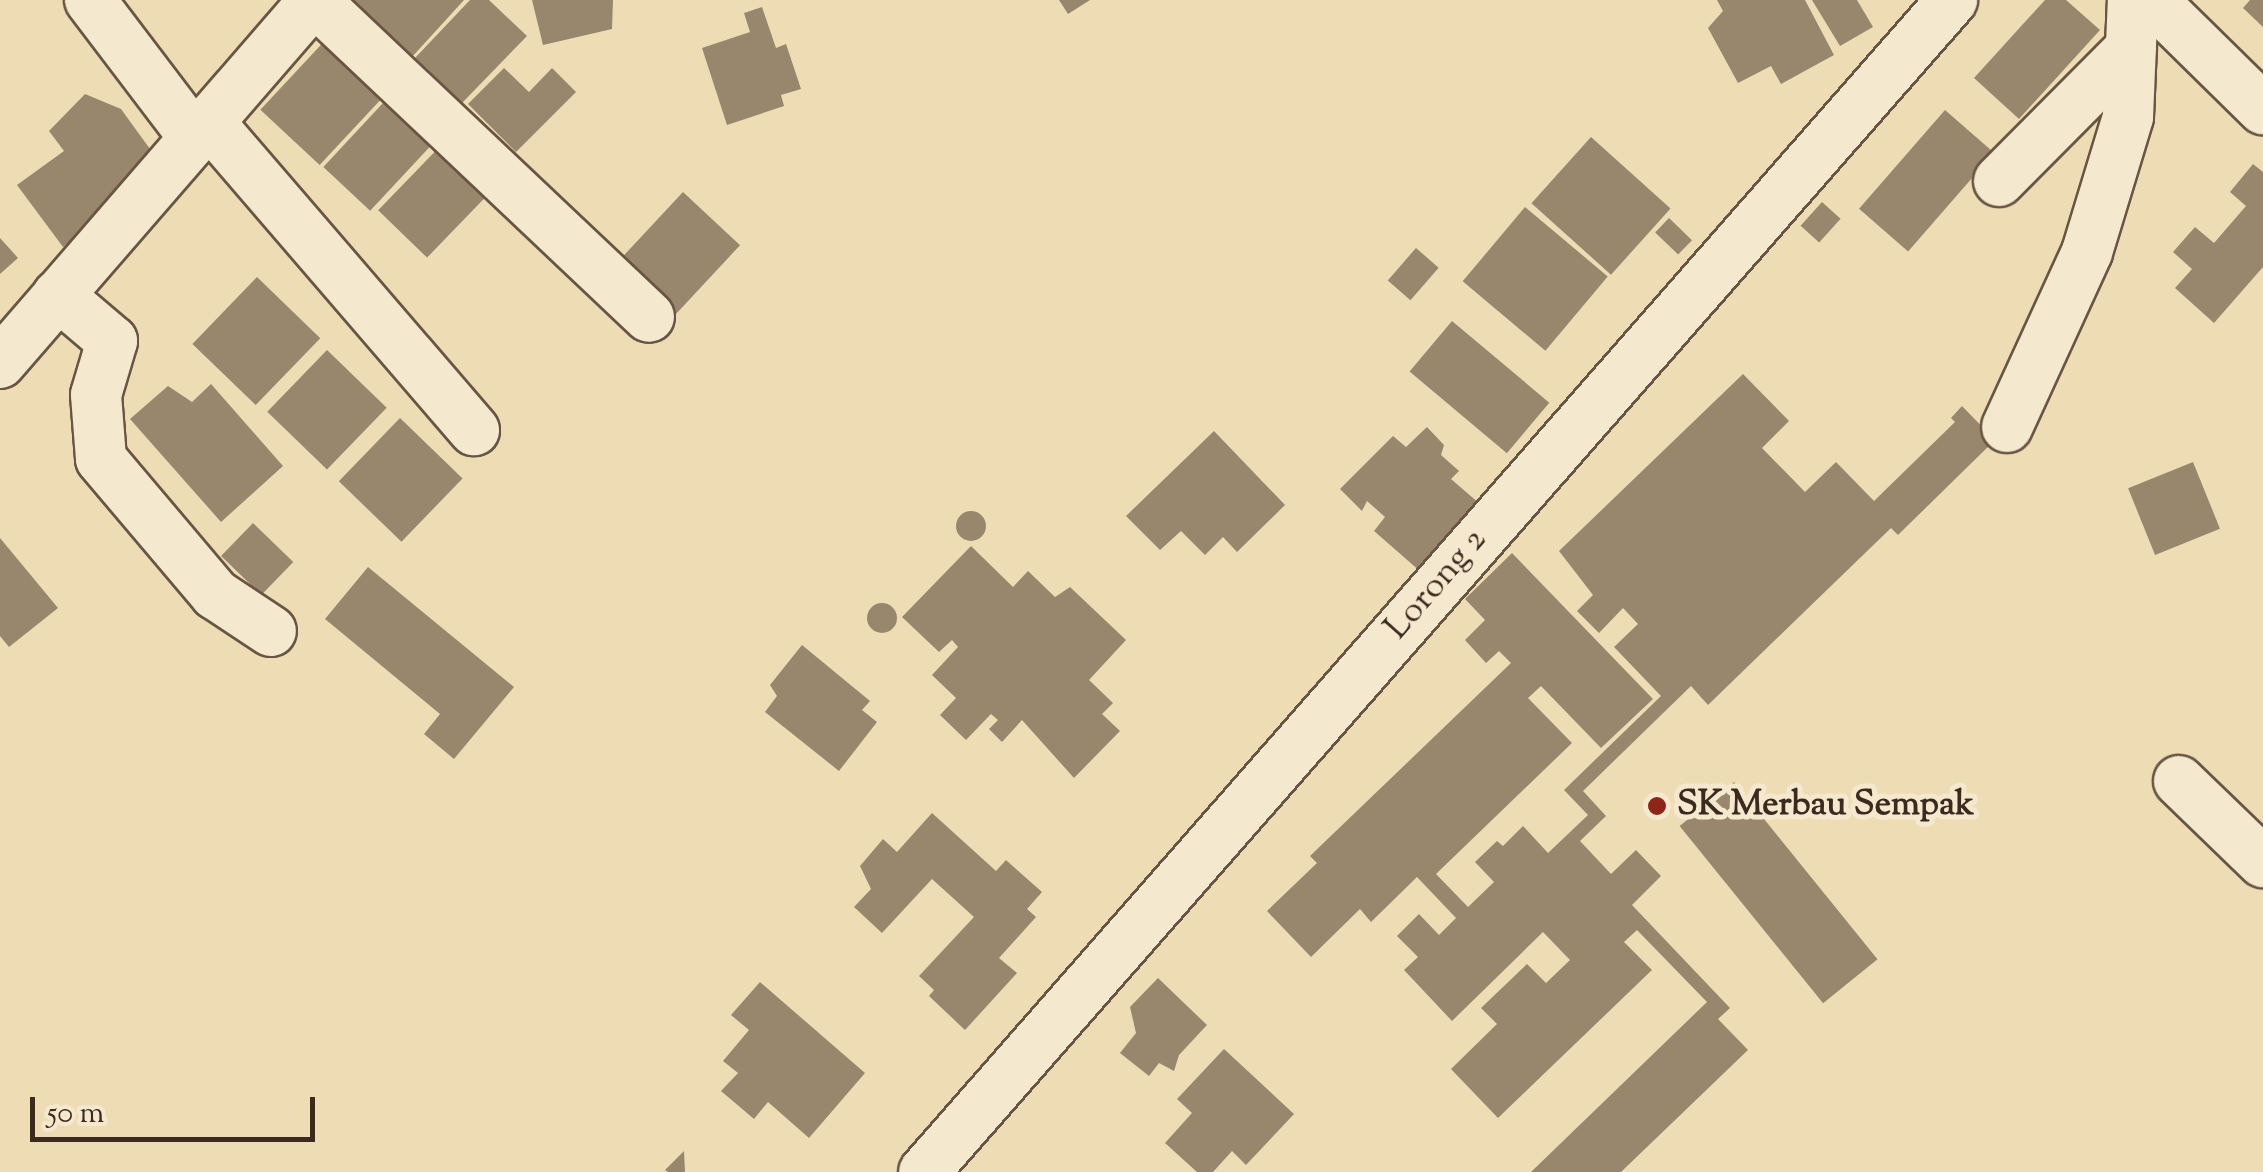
<!DOCTYPE html>
<html>
<head>
<meta charset="utf-8">
<style>
  body { margin:0 }
  #map { position:relative; width:2263px; height:1172px; overflow:hidden; background:#eedcb5; font-family:"Sorts Mill Goudy",serif }
  div>[style] { position:absolute }
  .building>* { inset:0; background:#99876d; transform-origin:0 0 }
  .round { border-radius:50% }
  .roads { filter:drop-shadow(2px 0 #685644) drop-shadow(-2px 0 #685644) drop-shadow(0 2px #685644) drop-shadow(0 -2px #685644) }
  .minor>* { height:50px; margin:-25px; padding:0 25px; transform-origin:25px; border-radius:25px; background:#f4e8cf }
  .dots>* { width:28px; height:28px; translate:-50% -50%; box-sizing:border-box; border:5px solid #f4e8cf; border-radius:50% }
  span { translate:-50% -50%; white-space:nowrap; text-align:center; line-height:1.15; -webkit-text-stroke:10px #f4e8cf; paint-order:stroke }
  .street-label { font-size:35px; color:#3c2a1e }
  .poi-label { font-size:35px; color:#3c2a1e; font-weight:700 }
  .left { translate:0 -50%; text-align:left }
  .scale { position:absolute; left:30px; top:1097px; width:285px; height:45px; box-sizing:border-box; border:5px solid #3c2a1e; border-top:0; padding-left:12px; font-size:30px; line-height:35px; white-space:nowrap; color:#3c2a1e; -webkit-text-stroke:8px #f4e8cf; paint-order:stroke }
</style>
</head>
<body>
<div id="map">
  <div class="building">
    <i style="clip-path:polygon(353px 0,464px 0,412px 57px)"></i>
    <i style="clip-path:polygon(470px 0,489px 0,527px 36px,462px 103px,415px 58px)"></i>
    <i style="clip-path:polygon(532px 0,613px 0,612px 29px,543px 45px)"></i>
    <i style="clip-path:polygon(1059px 0,1090px 0,1068px 14px)"></i>
    <i style="clip-path:polygon(1717px 0,1805px 0,1834px 55px,1781px 84px,1771px 66px,1738px 83px,1708px 28px,1723px 11px)"></i>
    <i style="clip-path:polygon(1812px 0,1857px 0,1873px 27px,1840px 46px)"></i>
    <i style="clip-path:polygon(2045px 0,2066px 0,2100px 30px,2019px 119px,1974px 78px)"></i>
    <i style="clip-path:polygon(2250px 0,2263px 0,2263px 27px,2243px 8px)"></i>
    <i style="clip-path:polygon(762px 7px,776px 48px,786px 44px,801px 89px,781px 95px,784px 106px,727px 125px,702px 48px,750px 32px,744px 13px)"></i>
    <i style="left:332px;top:33px;width:81px;height:105px;rotate:43deg"></i>
    <i style="clip-path:polygon(504px 68px,529px 92px,552px 68px,576px 92px,516px 152px,468px 104px)"></i>
    <i style="left:397px;top:88px;width:64px;height:108px;rotate:43deg"></i>
    <i style="clip-path:polygon(85px 94px,121px 109px,158px 160px,142px 188px,63px 247px,17px 185px,64px 151px,49px 131px)"></i>
    <i style="left:1945px;top:110px;width:65px;height:131px;rotate:41deg"></i>
    <i style="left:449px;top:137px;width:68px;height:102px;rotate:44deg"></i>
    <i style="left:1591px;top:137px;width:107px;height:89px;rotate:42deg"></i>
    <i style="clip-path:polygon(2253px 164px,2263px 172px,2263px 267px,2214px 323px,2175px 288px,2192px 269px,2173px 252px,2195px 227px,2214px 243px,2246px 206px,2230px 192px)"></i>
    <i style="left:683px;top:192px;width:78px;height:96px;rotate:43deg"></i>
    <i style="left:1822px;top:202px;width:25px;height:32px;rotate:42deg"></i>
    <i style="left:1525px;top:207px;width:108px;height:97px;rotate:40deg"></i>
    <i style="left:1669px;top:218px;width:32px;height:20px;rotate:44deg"></i>
    <i style="clip-path:polygon(0 238px,18px 258px,0 274px)"></i>
    <i style="left:1416px;top:248px;width:30px;height:43px;rotate:41deg"></i>
    <i style="left:257px;top:277px;width:88px;height:93px;rotate:44deg"></i>
    <i style="left:1452px;top:321px;width:127px;height:66px;rotate:40deg"></i>
    <i style="left:327px;top:350px;width:83px;height:86px;rotate:44deg"></i>
    <i style="clip-path:polygon(1743px 374px,1789px 421px,1762px 448px,1805px 492px,1836px 462px,1874px 501px,1955px 422px,1951px 418px,1962px 406px,1995px 440px,1898px 535px,1891px 528px,1708px 705px,1691px 686px,1583px 791px,1606px 816px,1580px 841px,1611px 874px,1636px 850px,1661px 876px,1632px 905px,1730px 1008px,1718px 1019px,1748px 1050px,1621px 1172px,1531px 1172px,1707px 1002px,1637px 930px,1624px 942px,1652px 970px,1498px 1118px,1451px 1069px,1497px 1024px,1481px 1008px,1527px 964px,1546px 983px,1570px 960px,1543px 932px,1452px 1021px,1404px 970px,1418px 957px,1397px 936px,1419px 914px,1439px 935px,1456px 918px,1417px 877px,1371px 922px,1360px 909px,1311px 957px,1267px 911px,1317px 863px,1310px 856px,1511px 663px,1499px 651px,1486px 663px,1465px 640px,1485px 620px,1465px 599px,1512px 553px,1653px 699px,1601px 748px,1541px 686px,1528px 698px,1572px 743px,1436px 874px,1468px 907px,1494px 882px,1475px 862px,1497px 841px,1503px 846px,1523px 826px,1548px 853px,1588px 815px,1564px 790px,1661px 696px,1614px 647px,1638px 624px,1623px 608px,1599px 633px,1577px 611px,1593px 595px,1559px 551px)"></i>
    <i style="clip-path:polygon(211px 384px,283px 466px,221px 522px,130px 419px,168px 386px,192px 402px)"></i>
    <i style="left:400px;top:418px;width:87px;height:88px;rotate:44deg"></i>
    <i style="clip-path:polygon(1427px 427px,1444px 445px,1441px 455px,1459px 471px,1451px 479px,1480px 504px,1421px 572px,1374px 531px,1385px 517px,1367px 501px,1362px 511px,1340px 489px,1393px 436px,1406px 447px)"></i>
    <i style="clip-path:polygon(1214px 431px,1285px 505px,1237px 552px,1223px 537px,1205px 555px,1181px 531px,1160px 550px,1126px 516px)"></i>
    <i style="left:2193px;top:462px;width:72px;height:70px;rotate:68deg"></i>
    <i class="round" style="left:956px;top:511px;width:30px;height:30px"></i>
    <i style="left:253px;top:523px;width:56px;height:46px;rotate:44deg"></i>
    <i style="clip-path:polygon(0 538px,58px 608px,9px 647px,0 636px)"></i>
    <i style="clip-path:polygon(971px 546px,1013px 587px,1028px 571px,1055px 597px,1070px 587px,1126px 640px,1089px 680px,1113px 703px,1102px 714px,1120px 731px,1074px 778px,1022px 720px,1002px 742px,989px 729px,998px 720px,991px 714px,966px 740px,940px 715px,956px 698px,932px 675px,958px 647px,952px 640px,939px 652px,902px 617px)"></i>
    <i style="clip-path:polygon(368px 567px,514px 687px,454px 759px,424px 734px,440px 714px,325px 619px)"></i>
    <i class="round" style="left:867px;top:603px;width:30px;height:30px"></i>
    <i style="clip-path:polygon(802px 645px,870px 701px,862px 710px,877px 722px,839px 771px,765px 712px,777px 696px,770px 685px)"></i>
    <i style="left:1734px;top:782px;width:228px;height:70px;rotate:51deg"></i>
    <i style="clip-path:polygon(932px 813px,996px 871px,1006px 860px,1042px 892px,1027px 909px,1036px 917px,999px 958px,1017px 973px,965px 1030px,929px 996px,934px 990px,919px 976px,974px 917px,932px 879px,882px 933px,854px 907px,871px 889px,860px 866px,883px 839px,897px 852px)"></i>
    <i style="clip-path:polygon(1158px 978px,1207px 1025px,1179px 1055px,1174px 1071px,1159px 1063px,1149px 1076px,1120px 1053px,1136px 1033px,1130px 1007px)"></i>
    <i style="clip-path:polygon(760px 982px,865px 1073px,809px 1138px,768px 1102px,754px 1119px,721px 1091px,738px 1073px,723px 1061px,749px 1030px,731px 1015px)"></i>
    <i style="clip-path:polygon(1224px 1049px,1294px 1114px,1246px 1165px,1232px 1151px,1213px 1172px,1197px 1172px,1165px 1143px,1192px 1113px,1177px 1099px)"></i>
    <i style="clip-path:polygon(684px 1151px,685px 1172px,668px 1172px,665px 1170px)"></i>
  </div>
  <div class="roads">
    <div class="minor">
      <i style="left:90px;top:0;width:172px;rotate:52.8deg"></i>
      <i style="left:314px;top:0;width:461px;rotate:43.4deg"></i>
      <i style="left:2152px;top:0;width:156px;rotate:44.5deg"></i>
      <i style="left:208px;top:121px;width:408px;rotate:49.3deg"></i>
      <i style="left:1999px;top:181px;width:187px;rotate:-45.2deg"></i>
      <i style="left:58px;top:295px;width:71px;rotate:40.4deg"></i>
      <i style="left:112px;top:341px;width:56px;rotate:106.5deg"></i>
      <i style="left:96px;top:395px;width:64px;rotate:85.5deg"></i>
      <i style="left:101px;top:459px;width:177px;rotate:49.8deg"></i>
      <i style="left:215px;top:594px;width:67px;rotate:33.5deg"></i>
      <i style="left:0;top:363px;width:480px;rotate:-49.1deg"></i>
      <i style="left:2007px;top:427px;width:192px;rotate:-65.4deg"></i>
      <i style="left:2087px;top:252px;width:141px;rotate:-73.1deg"></i>
      <i style="left:2128px;top:117px;width:117px;rotate:-87.6deg"></i>
      <i style="left:2179px;top:781px;width:117px;rotate:44deg"></i>
      <i style="left:924px;top:1172px;width:1559px;rotate:-48.74deg"></i>
    </div>
  </div>
  <div class="dots">
    <i style="left:1657px;top:806px;background:#8f2418"></i>
  </div>
  <div class="street-label">
    <span style="left:1437px;top:585px;rotate:-49deg">Lorong 2</span>
  </div>
  <div class="poi-label">
    <span class="left" style="left:1677px;top:806px">SK Merbau Sempak</span>
  </div>
  <div class="scale">50 m</div>
</div>
</body>
</html>
